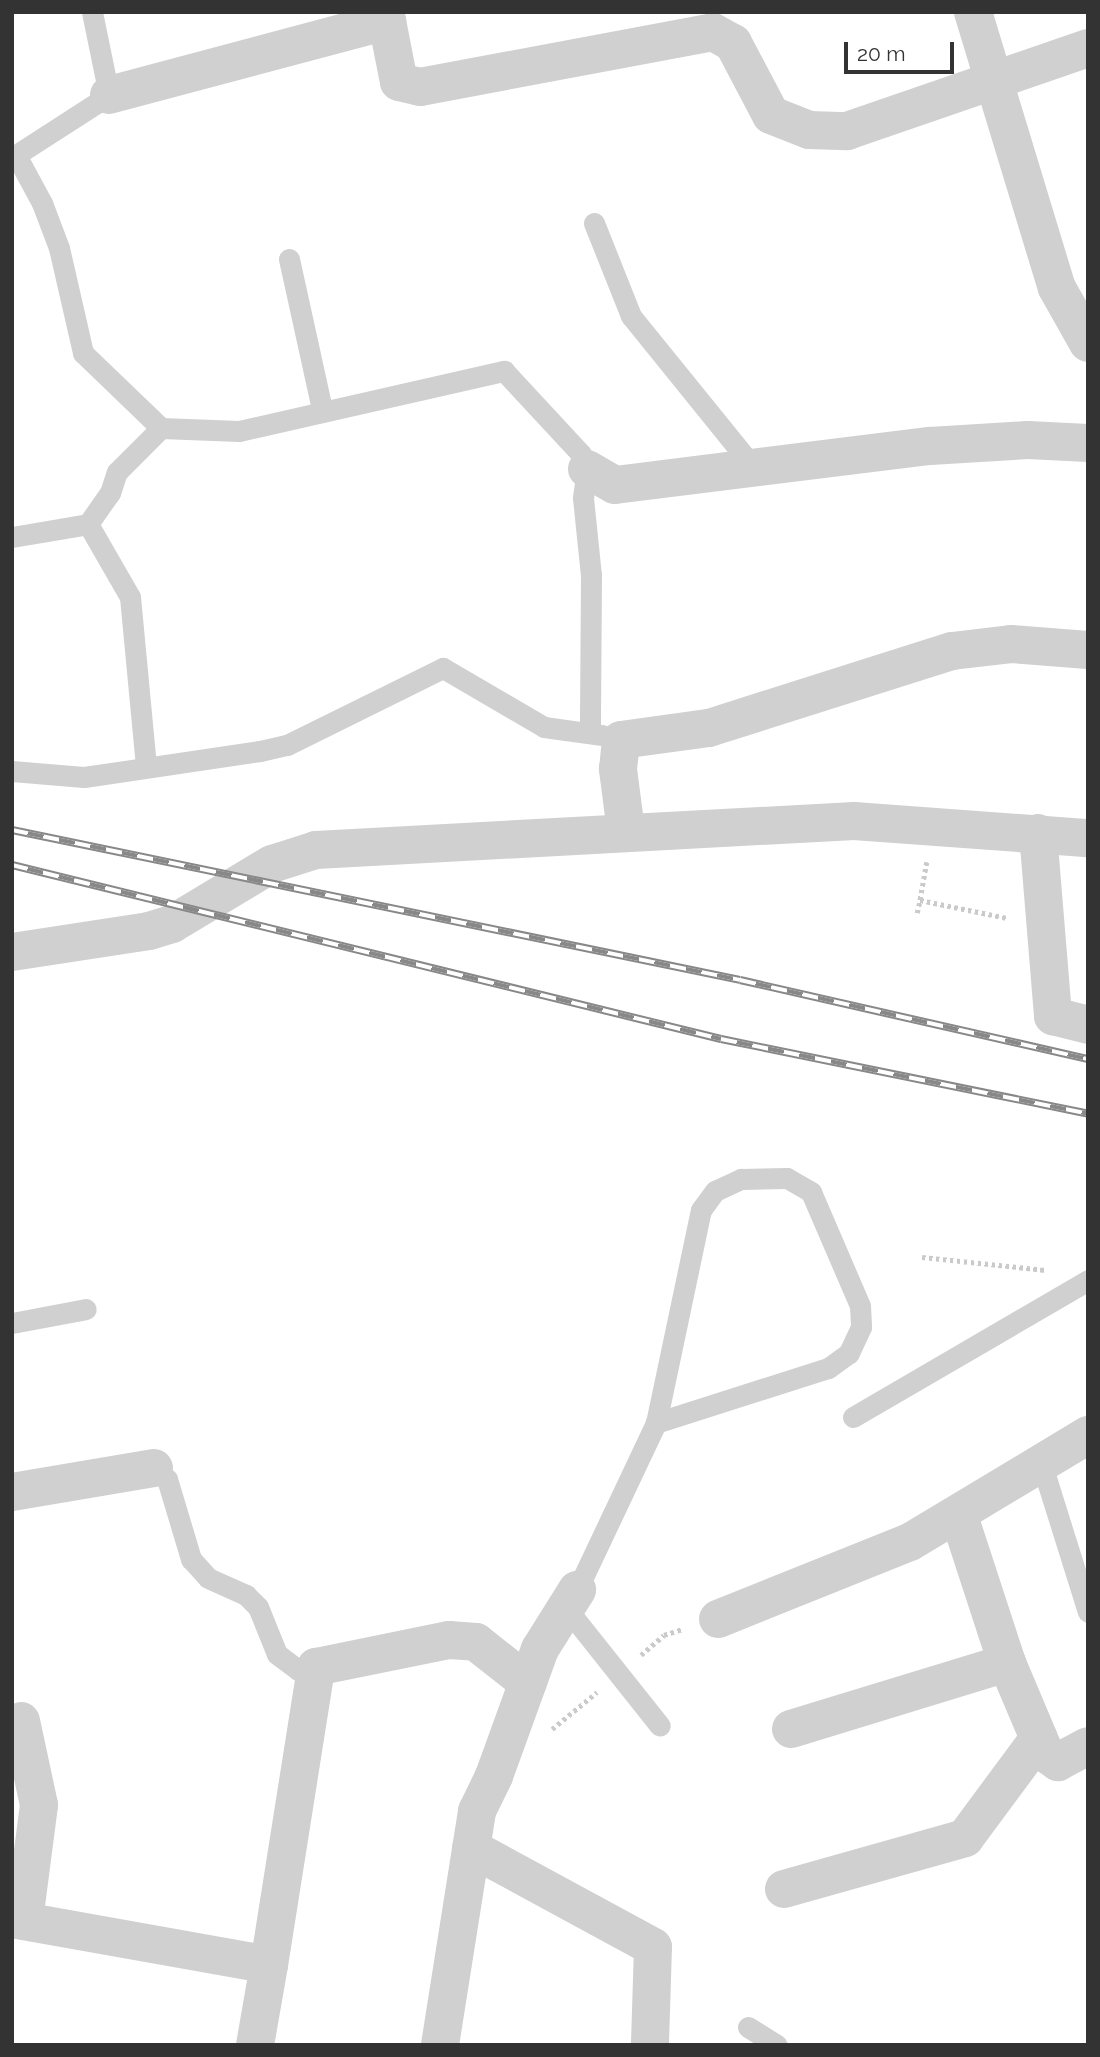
<!DOCTYPE html>
<html>
<head>
<meta charset="utf-8">
<style>
  body { margin:0 }
  #map { position:relative; width:1100px; height:2057px; overflow:hidden; background:#fff; font-family:Raleway,sans-serif }
  div>[style] { position:absolute }
  .path>* { height:4.5px; margin-top:-2.25px; transform-origin:0; background:repeating-linear-gradient(90deg,#cacaca 0 3.5px,transparent 0 7px) }
  .service>* { height:21px; margin:-10.5px; padding:0 10.5px; transform-origin:10.5px; border-radius:10.5px; background:#d0d0d0 }
  .minor>* { height:38px; margin:-19px; padding:0 19px; transform-origin:19px; border-radius:19px; background:#d0d0d0 }
  .tertiary>* { height:38px; margin:-19px; padding:0 19px; transform-origin:19px; border-radius:19px; background:#d0d0d0 }
  .rail>* { height:8px; margin-top:-4px; transform-origin:0; background:repeating-linear-gradient(90deg,#fff 0 16px,#888 0 32px); box-sizing:border-box; border-block:2px solid #888 }
  span { translate:-50% -50%; white-space:nowrap; text-align:center; line-height:1.15; -webkit-text-stroke:7px #fff; paint-order:stroke }
  .frame { position:absolute; inset:0; border:14px solid #333; pointer-events:none }
  .scale { position:absolute; left:844px; top:42px; width:110px; height:32px; box-sizing:border-box; border:4px solid #333; border-top:0; padding-left:9px; font-size:21px; line-height:24px; white-space:nowrap; color:#333; -webkit-text-stroke:5px #fff; paint-order:stroke }
</style>
</head>
<body>
<div id="map">
  <div class="path">
    <i style="left:927px;top:862px;width:39px;rotate:100deg"></i>
    <i style="left:920px;top:900px;width:89px;rotate:11.7deg"></i>
    <i style="left:917px;top:913px;width:13px;rotate:-77deg"></i>
    <i style="left:922px;top:1257px;width:124px;rotate:6deg"></i>
    <i style="left:641px;top:1655px;width:30px;rotate:-41deg"></i>
    <i style="left:664px;top:1635px;width:20px;rotate:-18deg"></i>
    <i style="left:552px;top:1729px;width:58px;rotate:-39.4deg"></i>
  </div>
  <div class="service">
    <i style="left:16px;top:155px;width:111px;rotate:-32.8deg"></i>
    <i style="left:109px;top:95px;width:85px;rotate:-101.6deg"></i>
    <i style="left:12px;top:157px;width:4px;rotate:-27deg"></i>
    <i style="left:16px;top:155px;width:55px;rotate:61.6deg"></i>
    <i style="left:42px;top:203px;width:48px;rotate:69.3deg"></i>
    <i style="left:59px;top:248px;width:108px;rotate:77.1deg"></i>
    <i style="left:83px;top:353px;width:108px;rotate:43.9deg"></i>
    <i style="left:161px;top:428px;width:78px;rotate:2.2deg"></i>
    <i style="left:239px;top:431px;width:272px;rotate:-12.8deg"></i>
    <i style="left:504px;top:371px;width:113px;rotate:47.1deg"></i>
    <i style="left:581px;top:454px;width:16px;rotate:68deg"></i>
    <i style="left:587px;top:469px;width:29px;rotate:98deg"></i>
    <i style="left:583px;top:498px;width:77px;rotate:84.1deg"></i>
    <i style="left:591px;top:575px;width:156px;rotate:90.4deg"></i>
    <i style="left:594px;top:223px;width:100px;rotate:68.3deg"></i>
    <i style="left:631px;top:316px;width:196px;rotate:51deg"></i>
    <i style="left:289px;top:259px;width:154px;rotate:77.6deg"></i>
    <i style="left:88px;top:524px;width:84px;rotate:60.1deg"></i>
    <i style="left:130px;top:597px;width:171px;rotate:84.6deg"></i>
    <i style="left:12px;top:537px;width:77px;rotate:-9.7deg"></i>
    <i style="left:88px;top:524px;width:38px;rotate:-55deg"></i>
    <i style="left:110px;top:493px;width:22px;rotate:-72deg"></i>
    <i style="left:117px;top:472px;width:62px;rotate:-45deg"></i>
    <i style="left:12px;top:771px;width:72px;rotate:4.8deg"></i>
    <i style="left:84px;top:777px;width:178px;rotate:-8.4deg"></i>
    <i style="left:260px;top:751px;width:28px;rotate:-13deg"></i>
    <i style="left:287px;top:745px;width:174px;rotate:-26.3deg"></i>
    <i style="left:443px;top:668px;width:117px;rotate:30.3deg"></i>
    <i style="left:544px;top:727px;width:59px;rotate:7.9deg"></i>
    <i style="left:12px;top:1323px;width:75px;rotate:-10.7deg"></i>
    <i style="left:853px;top:1417px;width:272px;rotate:-30.2deg"></i>
    <i style="left:1041px;top:1462px;width:157px;rotate:72.6deg"></i>
    <i style="left:154px;top:1468px;width:17px;rotate:40deg"></i>
    <i style="left:167px;top:1479px;width:84px;rotate:73.3deg"></i>
    <i style="left:191px;top:1559px;width:25px;rotate:48deg"></i>
    <i style="left:208px;top:1578px;width:42px;rotate:24.1deg"></i>
    <i style="left:246px;top:1595px;width:17px;rotate:45deg"></i>
    <i style="left:258px;top:1607px;width:51px;rotate:68deg"></i>
    <i style="left:277px;top:1654px;width:26px;rotate:37deg"></i>
    <i style="left:298px;top:1670px;width:18px;rotate:-9deg"></i>
    <i style="left:577px;top:1590px;width:185px;rotate:-64.7deg"></i>
    <i style="left:656px;top:1423px;width:218px;rotate:-78.1deg"></i>
    <i style="left:701px;top:1210px;width:24px;rotate:-54deg"></i>
    <i style="left:715px;top:1191px;width:29px;rotate:-25deg"></i>
    <i style="left:741px;top:1179px;width:46px;rotate:-1.2deg"></i>
    <i style="left:787px;top:1178px;width:28px;rotate:30deg"></i>
    <i style="left:811px;top:1192px;width:124px;rotate:66.7deg"></i>
    <i style="left:860px;top:1306px;width:21px;rotate:87deg"></i>
    <i style="left:861px;top:1327px;width:29px;rotate:115deg"></i>
    <i style="left:849px;top:1353px;width:26px;rotate:144deg"></i>
    <i style="left:828px;top:1368px;width:181px;rotate:162.3deg"></i>
    <i style="left:567px;top:1609px;width:149px;rotate:51.5deg"></i>
    <i style="left:748px;top:2027px;width:34px;rotate:32deg"></i>
  </div>
  <div class="minor">
    <i style="left:973px;top:12px;width:288px;rotate:73.1deg"></i>
    <i style="left:1057px;top:288px;width:63px;rotate:60.6deg"></i>
    <i style="left:109px;top:95px;width:288px;rotate:-14.9deg"></i>
    <i style="left:387px;top:21px;width:62px;rotate:78.9deg"></i>
    <i style="left:399px;top:82px;width:22px;rotate:13deg"></i>
    <i style="left:420px;top:87px;width:298px;rotate:-10.6deg"></i>
    <i style="left:713px;top:32px;width:23px;rotate:29deg"></i>
    <i style="left:733px;top:43px;width:81px;rotate:62.2deg"></i>
    <i style="left:771px;top:115px;width:41px;rotate:21.5deg"></i>
    <i style="left:809px;top:130px;width:38px;rotate:2deg"></i>
    <i style="left:847px;top:131px;width:255px;rotate:-19deg"></i>
    <i style="left:587px;top:469px;width:32px;rotate:30deg"></i>
    <i style="left:615px;top:485px;width:317px;rotate:-7.1deg"></i>
    <i style="left:930px;top:446px;width:98px;rotate:-3.5deg"></i>
    <i style="left:1028px;top:440px;width:60px;rotate:2.9deg"></i>
    <i style="left:1038px;top:833px;width:184px;rotate:85.3deg"></i>
    <i style="left:1053px;top:1016px;width:36px;rotate:14deg"></i>
    <i style="left:12px;top:952px;width:139px;rotate:-8.7deg"></i>
    <i style="left:149px;top:931px;width:24px;rotate:-17deg"></i>
    <i style="left:172px;top:924px;width:117px;rotate:-31deg"></i>
    <i style="left:272px;top:864px;width:46px;rotate:-17.7deg"></i>
    <i style="left:316px;top:850px;width:539px;rotate:-3.09deg"></i>
    <i style="left:854px;top:821px;width:235px;rotate:4.2deg"></i>
    <i style="left:12px;top:1492px;width:144px;rotate:-9.6deg"></i>
    <i style="left:718px;top:1619px;width:207px;rotate:-21.9deg"></i>
    <i style="left:910px;top:1542px;width:208px;rotate:-31deg"></i>
    <i style="left:1007px;top:1663px;width:98px;rotate:67.1deg"></i>
    <i style="left:1045px;top:1753px;width:16px;rotate:35deg"></i>
    <i style="left:1058px;top:1762px;width:34px;rotate:-28deg"></i>
    <i style="left:21px;top:1721px;width:86px;rotate:77.9deg"></i>
    <i style="left:39px;top:1805px;width:117px;rotate:97.4deg"></i>
    <i style="left:791px;top:1729px;width:226px;rotate:-17deg"></i>
    <i style="left:1007px;top:1663px;width:155px;rotate:-108.1deg"></i>
    <i style="left:471px;top:1848px;width:207px;rotate:28.5deg"></i>
    <i style="left:653px;top:1947px;width:98px;rotate:91.8deg"></i>
    <i style="left:784px;top:1889px;width:188px;rotate:-15.7deg"></i>
    <i style="left:965px;top:1838px;width:124px;rotate:-53.5deg"></i>
    <i style="left:12px;top:1919px;width:261px;rotate:10.1deg"></i>
    <i style="left:269px;top:1965px;width:81px;rotate:99.9deg"></i>
    <i style="left:269px;top:1965px;width:302px;rotate:-81deg"></i>
    <i style="left:316px;top:1667px;width:136px;rotate:-11.5deg"></i>
    <i style="left:449px;top:1640px;width:27px;rotate:4deg"></i>
    <i style="left:476px;top:1642px;width:66px;rotate:38.3deg"></i>
  </div>
  <div class="tertiary">
    <i style="left:626px;top:831px;width:63px;rotate:-97.4deg"></i>
    <i style="left:618px;top:769px;width:29px;rotate:-84deg"></i>
    <i style="left:621px;top:740px;width:89px;rotate:-7.8deg"></i>
    <i style="left:709px;top:728px;width:255px;rotate:-17.6deg"></i>
    <i style="left:952px;top:651px;width:59px;rotate:-6.8deg"></i>
    <i style="left:1011px;top:644px;width:77px;rotate:4.5deg"></i>
    <i style="left:440px;top:2045px;width:237px;rotate:-81deg"></i>
    <i style="left:477px;top:1811px;width:39px;rotate:-64deg"></i>
    <i style="left:494px;top:1776px;width:135px;rotate:-70.1deg"></i>
    <i style="left:540px;top:1649px;width:70px;rotate:-57.9deg"></i>
  </div>
  <div class="rail">
    <i style="left:12px;top:830px;width:743px;rotate:11.64deg"></i>
    <i style="left:740px;top:980px;width:357px;rotate:12.8deg"></i>
    <i style="left:12px;top:865px;width:730px;rotate:13.79deg"></i>
    <i style="left:721px;top:1039px;width:375px;rotate:11.5deg"></i>
  </div>
  <div class="frame"></div>
  <div class="scale">20 m</div>
</div>
</body>
</html>
